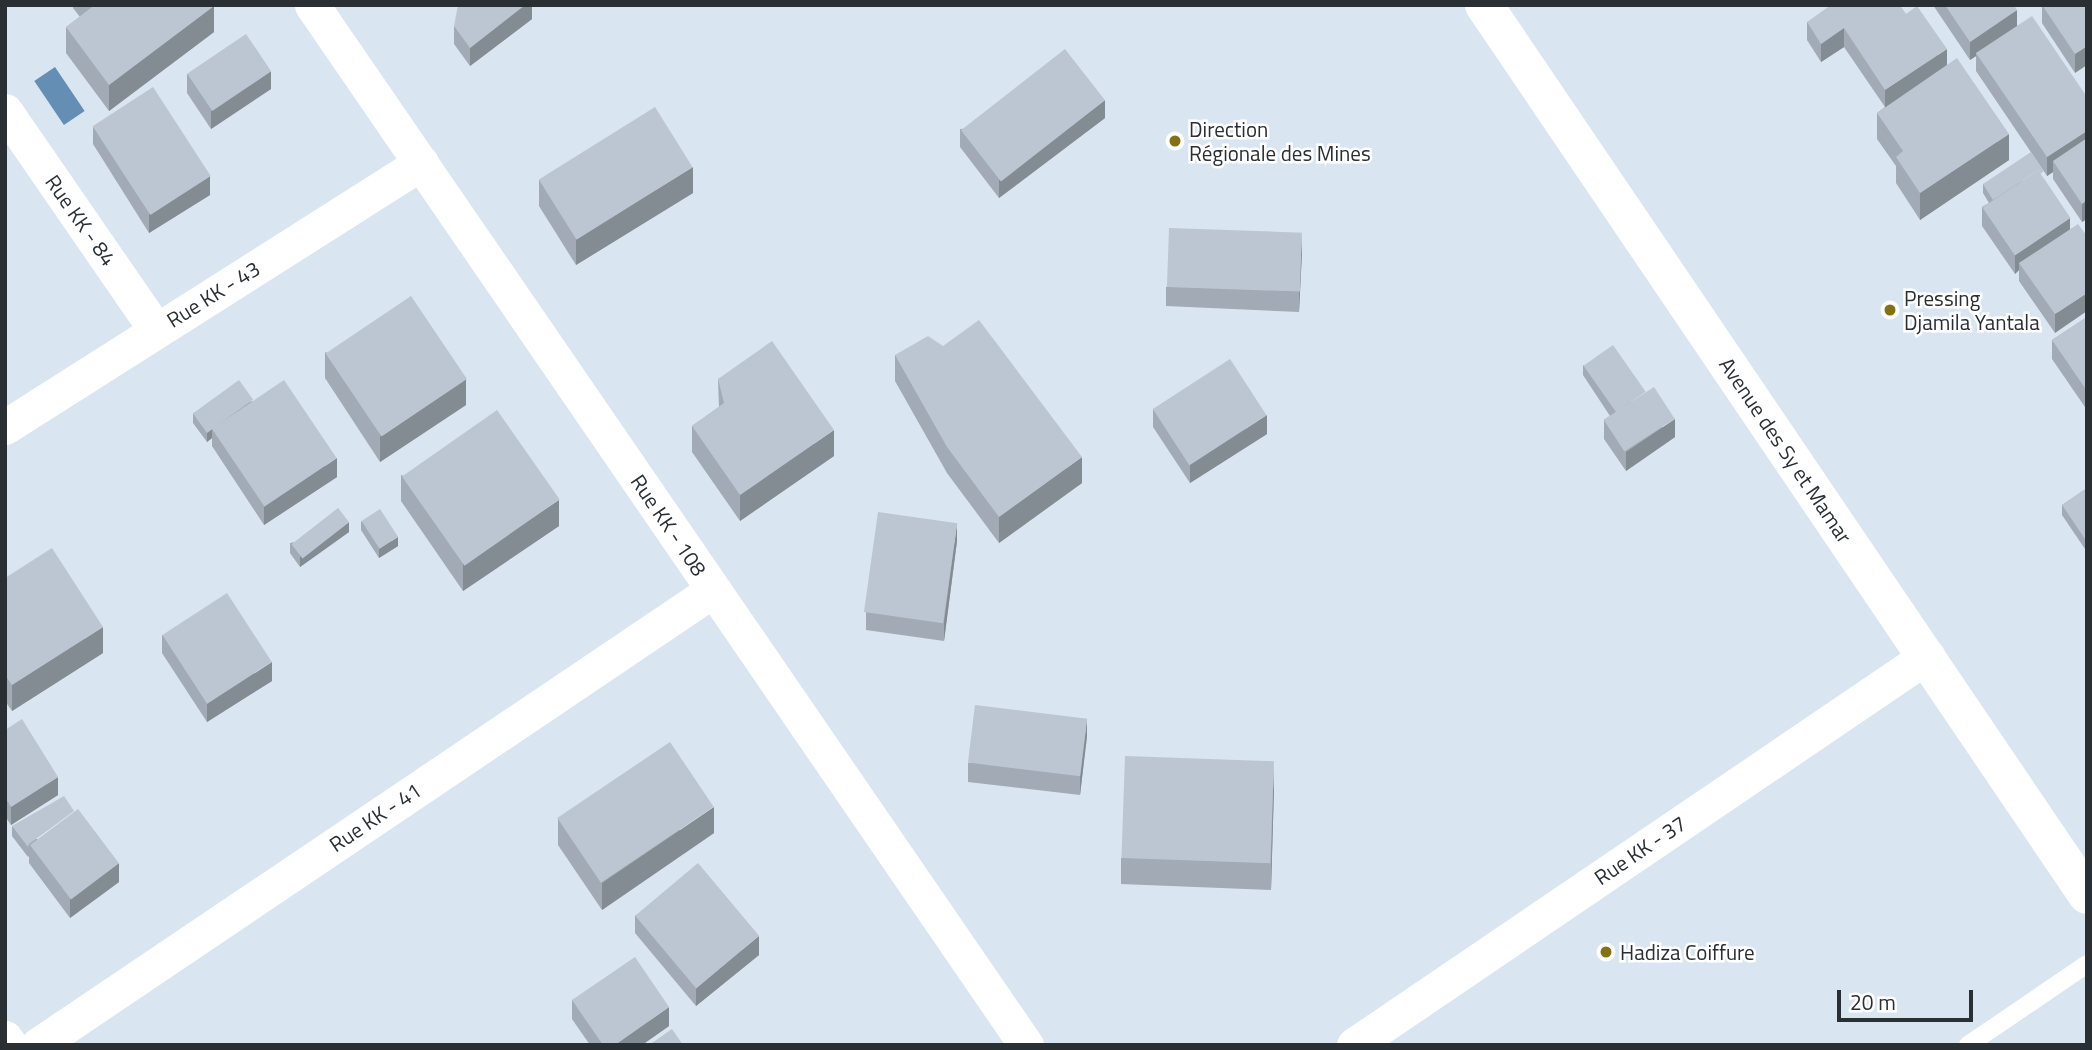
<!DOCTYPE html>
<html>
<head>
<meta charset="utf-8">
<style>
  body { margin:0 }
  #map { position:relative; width:2092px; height:1050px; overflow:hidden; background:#d9e5f1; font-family:"Titillium Web",sans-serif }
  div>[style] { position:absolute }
  .water>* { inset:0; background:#658eb4; transform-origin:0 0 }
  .service>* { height:18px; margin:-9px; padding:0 9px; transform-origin:9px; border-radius:9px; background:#fff }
  .minor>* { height:35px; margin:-17.5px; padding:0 17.5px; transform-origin:17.5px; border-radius:17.5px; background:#fff }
  .trunk>* { height:38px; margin:-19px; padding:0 19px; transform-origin:19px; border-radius:19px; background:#fff }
  .wall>* { inset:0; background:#a1aab5 }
  .shaded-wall>* { inset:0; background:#838b93 }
  .building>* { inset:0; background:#bbc6d2; transform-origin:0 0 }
  .dots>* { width:19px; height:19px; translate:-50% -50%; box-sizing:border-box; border:4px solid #fff; border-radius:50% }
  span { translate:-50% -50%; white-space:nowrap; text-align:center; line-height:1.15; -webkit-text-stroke:5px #fff; paint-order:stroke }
  .poi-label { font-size:21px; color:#2a2f33 }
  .left { translate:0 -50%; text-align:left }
  .street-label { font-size:21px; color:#2a2f33 }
  .frame { position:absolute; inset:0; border:7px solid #2a2f33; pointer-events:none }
  .scale { position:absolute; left:1837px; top:990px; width:136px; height:32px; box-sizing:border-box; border:4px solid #2a2f33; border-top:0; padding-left:9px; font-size:21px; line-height:24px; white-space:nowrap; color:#2a2f33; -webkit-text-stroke:5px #fff; paint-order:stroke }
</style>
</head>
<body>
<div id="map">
  <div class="water">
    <i style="left:55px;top:67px;width:53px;height:25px;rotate:56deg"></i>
  </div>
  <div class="service">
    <i style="left:1968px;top:1045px;width:144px;rotate:-34.2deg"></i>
  </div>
  <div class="minor">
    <i style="left:312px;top:5px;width:1262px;rotate:55.53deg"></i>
    <i style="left:5px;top:111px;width:266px;rotate:55.4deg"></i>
    <i style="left:5px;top:427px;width:493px;rotate:-32.4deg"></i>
    <i style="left:5px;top:1038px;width:9px;rotate:54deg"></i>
    <i style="left:38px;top:1045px;width:814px;rotate:-33.98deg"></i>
    <i style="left:1354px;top:1045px;width:693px;rotate:-34.17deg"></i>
  </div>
  <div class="trunk">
    <i style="left:1484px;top:5px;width:1075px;rotate:55.88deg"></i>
  </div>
  <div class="wall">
    <i style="clip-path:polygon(73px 5px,213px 5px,214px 32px,109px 111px,66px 53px,66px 27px,80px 17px,73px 8px)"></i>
    <i style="clip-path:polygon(532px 5px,532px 19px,470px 66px,454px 44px,454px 26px)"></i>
    <i style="clip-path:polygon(1933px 5px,2014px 5px,2017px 25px,2087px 97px,2087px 219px,2082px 222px,2053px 179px,2053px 172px,2047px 176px,1976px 71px,1976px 56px,1970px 60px)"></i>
    <i style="clip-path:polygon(2042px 5px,2087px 5px,2075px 73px,2042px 23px)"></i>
    <i style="clip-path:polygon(1906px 14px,1947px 66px,2009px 160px,1920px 220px,1896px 183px,1896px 166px,1877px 139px,1877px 113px,1885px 107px,1844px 47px,1821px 62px,1807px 40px,1807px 22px)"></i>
    <i style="clip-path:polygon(187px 74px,271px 89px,211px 129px,187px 93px)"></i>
    <i style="clip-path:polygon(1105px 118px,999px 198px,960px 147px,960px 129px)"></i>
    <i style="clip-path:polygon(93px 126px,210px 195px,149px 233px,93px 144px)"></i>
    <i style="clip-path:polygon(2044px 179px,2070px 218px,2055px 333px,2019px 281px,2019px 270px,2015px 274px,1982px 226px,1982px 207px,1989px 203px,1983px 193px,1983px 184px)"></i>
    <i style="clip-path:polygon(539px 180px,693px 193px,576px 265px,539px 206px)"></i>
    <i style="clip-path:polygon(1302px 252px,1299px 312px,1166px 306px,1166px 287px)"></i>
    <i style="clip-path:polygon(2087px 317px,2087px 410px,2052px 359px,2052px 340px)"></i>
    <i style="clip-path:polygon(943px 346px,1082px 483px,999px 543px,947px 473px,895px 381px,895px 355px)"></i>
    <i style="clip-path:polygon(325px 352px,466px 405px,380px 462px,325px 378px)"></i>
    <i style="clip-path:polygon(1583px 365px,1675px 437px,1626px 471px,1604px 439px,1604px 420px,1610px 416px,1583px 375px)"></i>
    <i style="clip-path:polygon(718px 379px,834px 456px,740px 521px,692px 452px,692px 426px,719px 407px)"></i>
    <i style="clip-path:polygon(253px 401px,337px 477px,264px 525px,212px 446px,212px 438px,207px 442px,193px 423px,193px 413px)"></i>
    <i style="clip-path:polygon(1153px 409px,1267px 434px,1190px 483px,1153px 427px)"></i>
    <i style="clip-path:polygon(401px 475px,559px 526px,463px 591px,401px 501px)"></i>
    <i style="clip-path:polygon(2087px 488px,2087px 552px,2062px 515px,2062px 505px)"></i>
    <i style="clip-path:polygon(361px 521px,398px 546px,379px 558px,361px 530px)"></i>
    <i style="clip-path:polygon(349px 532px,300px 567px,290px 553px,290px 543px)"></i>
    <i style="clip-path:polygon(957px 541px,944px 641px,866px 630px,866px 612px)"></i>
    <i style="clip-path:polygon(5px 578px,103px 653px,12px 711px,5px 701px)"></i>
    <i style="clip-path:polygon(162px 635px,272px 681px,207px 722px,162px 653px)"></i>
    <i style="clip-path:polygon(5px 730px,58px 795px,11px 825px,5px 816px)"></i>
    <i style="clip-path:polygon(1087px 736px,1080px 795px,968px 782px,968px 763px)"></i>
    <i style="clip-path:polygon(1274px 788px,1271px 890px,1121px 884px,1121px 858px)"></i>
    <i style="clip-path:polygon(558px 819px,714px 833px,602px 910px,558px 845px)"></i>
    <i style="clip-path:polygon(12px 826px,119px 882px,70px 918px,29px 863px,29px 856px,28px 857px,12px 836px)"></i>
    <i style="clip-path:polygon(635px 915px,759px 955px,696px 1006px,635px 933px)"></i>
    <i style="clip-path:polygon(572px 1000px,669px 1026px,642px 1045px,590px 1045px,572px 1019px)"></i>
  </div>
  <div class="shaded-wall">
    <i style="clip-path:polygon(525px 5px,532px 5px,532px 19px,470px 66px,470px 48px)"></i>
    <i style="clip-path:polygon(214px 6px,214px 32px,109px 111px,109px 85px)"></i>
    <i style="clip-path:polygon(2017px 10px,2017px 29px,1976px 53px,1976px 56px,1970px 60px,1970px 42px)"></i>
    <i style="clip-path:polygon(1844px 28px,1844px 47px,1821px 62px,1821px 44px)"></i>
    <i style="clip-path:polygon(2087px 46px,2087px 65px,2075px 73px,2075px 54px)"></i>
    <i style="clip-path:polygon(1947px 49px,1947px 67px,1885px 109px,1885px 90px)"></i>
    <i style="clip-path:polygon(271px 71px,271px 89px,211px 129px,211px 111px)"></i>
    <i style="clip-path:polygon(1105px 100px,1105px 118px,999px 198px,999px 180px)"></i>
    <i style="clip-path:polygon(2087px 131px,2087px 149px,2053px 161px,2053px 172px,2047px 176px,2047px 157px)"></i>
    <i style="clip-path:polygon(2009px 134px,2009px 160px,1920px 220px,1920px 193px)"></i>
    <i style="clip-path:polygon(693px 167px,693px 193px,576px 265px,576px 239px)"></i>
    <i style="clip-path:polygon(210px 176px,210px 195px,149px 233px,149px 214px)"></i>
    <i style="clip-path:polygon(2087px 200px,2087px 219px,2082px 222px,2082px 204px)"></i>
    <i style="clip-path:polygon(2070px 218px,2070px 237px,2019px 263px,2019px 270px,2015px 274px,2015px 255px)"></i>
    <i style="clip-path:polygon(1302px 233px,1302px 252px,1299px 312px,1299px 294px)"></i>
    <i style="clip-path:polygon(2087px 293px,2087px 311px,2055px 333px,2055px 314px)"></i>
    <i style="clip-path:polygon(466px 379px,466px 405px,380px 462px,380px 436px)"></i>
    <i style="clip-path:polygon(1267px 415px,1267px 434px,1190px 483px,1190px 465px)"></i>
    <i style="clip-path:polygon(1675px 419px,1675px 437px,1626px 471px,1626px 452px)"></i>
    <i style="clip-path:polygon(212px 428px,212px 438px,207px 442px,207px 432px)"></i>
    <i style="clip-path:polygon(834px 430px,834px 456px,740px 521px,740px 495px)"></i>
    <i style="clip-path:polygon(1082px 457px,1082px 483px,999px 543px,999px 517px)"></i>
    <i style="clip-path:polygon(337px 458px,337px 477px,264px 525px,264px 507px)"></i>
    <i style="clip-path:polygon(559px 500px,559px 526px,463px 591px,463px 564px)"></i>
    <i style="clip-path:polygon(349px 522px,349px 532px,300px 567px,300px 557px)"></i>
    <i style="clip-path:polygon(957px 523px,957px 541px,944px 641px,944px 622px)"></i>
    <i style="clip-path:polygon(398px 537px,398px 546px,379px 558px,379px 549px)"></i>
    <i style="clip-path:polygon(103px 627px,103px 653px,12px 711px,12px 685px)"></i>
    <i style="clip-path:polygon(272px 662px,272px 681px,207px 722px,207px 704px)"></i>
    <i style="clip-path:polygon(1087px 718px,1087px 736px,1080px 795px,1080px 776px)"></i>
    <i style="clip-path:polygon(1274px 762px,1274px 788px,1271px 890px,1271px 864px)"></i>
    <i style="clip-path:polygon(58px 777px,58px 795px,11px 825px,11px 807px)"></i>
    <i style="clip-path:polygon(714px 807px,714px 833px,602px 910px,602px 883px)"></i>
    <i style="clip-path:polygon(119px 863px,119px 882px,70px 918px,70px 899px)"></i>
    <i style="clip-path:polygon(759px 936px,759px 955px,696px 1006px,696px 988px)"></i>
    <i style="clip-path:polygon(669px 1007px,669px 1026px,642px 1045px,615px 1045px)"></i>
  </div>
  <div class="building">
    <i style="clip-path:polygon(91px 5px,213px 5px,214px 6px,109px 85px,66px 27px,92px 7px)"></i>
    <i style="clip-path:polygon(458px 5px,525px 5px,470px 48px,454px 26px)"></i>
    <i style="clip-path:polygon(1831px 5px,1900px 5px,1906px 14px,1917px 6px,1947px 49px,1885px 90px,1844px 28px,1821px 44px,1807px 22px)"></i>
    <i style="clip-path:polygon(1945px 5px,2014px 5px,2017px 10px,1970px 42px)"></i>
    <i style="clip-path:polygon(2042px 5px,2087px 5px,2087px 46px,2075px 54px)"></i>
    <i style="clip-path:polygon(2032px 16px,2087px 97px,2087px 131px,2047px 157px,1976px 53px)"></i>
    <i style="left:246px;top:34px;width:45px;height:71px;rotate:56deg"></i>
    <i style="left:1065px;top:49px;width:65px;height:132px;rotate:52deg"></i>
    <i style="clip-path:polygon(1957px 58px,2009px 134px,1920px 193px,1896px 157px,1903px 151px,1877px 113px)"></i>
    <i style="left:153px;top:87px;width:106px;height:72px;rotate:57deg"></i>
    <i style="left:655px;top:107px;width:71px;height:137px;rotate:58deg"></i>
    <i style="clip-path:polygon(2087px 138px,2087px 200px,2082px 204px,2053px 161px)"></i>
    <i style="clip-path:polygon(2031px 152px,2044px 171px,2040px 174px,2038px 170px,1993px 200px,1983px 184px)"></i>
    <i style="left:2038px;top:170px;width:58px;height:67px;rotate:56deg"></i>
    <i style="clip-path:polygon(2078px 224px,2087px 236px,2087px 293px,2055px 314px,2019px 263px)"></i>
    <i style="left:1169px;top:228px;width:133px;height:59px;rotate:2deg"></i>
    <i style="left:411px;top:296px;width:100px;height:103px;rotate:56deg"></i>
    <i style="clip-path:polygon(2087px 317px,2087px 391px,2052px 340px)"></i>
    <i style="clip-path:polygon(979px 320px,1082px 457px,999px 517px,947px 447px,895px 355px,928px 336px,943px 346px)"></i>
    <i style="clip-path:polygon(772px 341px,834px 430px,740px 495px,692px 426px,724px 403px,718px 379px)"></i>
    <i style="left:1613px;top:345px;width:57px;height:36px;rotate:55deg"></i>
    <i style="left:1230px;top:359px;width:67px;height:92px;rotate:57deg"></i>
    <i style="left:239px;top:380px;width:24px;height:57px;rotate:54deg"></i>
    <i style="left:284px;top:380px;width:94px;height:87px;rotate:56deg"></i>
    <i style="left:1654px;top:387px;width:38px;height:60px;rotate:57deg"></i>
    <i style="left:497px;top:410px;width:109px;height:116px;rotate:55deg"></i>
    <i style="clip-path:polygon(2087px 488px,2087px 542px,2062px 505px)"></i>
    <i style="left:338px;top:508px;width:18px;height:59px;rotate:52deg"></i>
    <i style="left:380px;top:509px;width:33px;height:22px;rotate:57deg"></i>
    <i style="left:878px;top:512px;width:80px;height:101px;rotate:8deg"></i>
    <i style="clip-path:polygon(52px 548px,103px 627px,12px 685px,5px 675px,5px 578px)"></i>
    <i style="left:227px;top:593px;width:82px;height:77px;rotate:57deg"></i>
    <i style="left:975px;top:705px;width:113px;height:58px;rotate:7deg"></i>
    <i style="clip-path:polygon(22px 719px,58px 777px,11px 807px,5px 797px,5px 730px)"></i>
    <i style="left:670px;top:742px;width:78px;height:136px;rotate:56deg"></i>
    <i style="left:1125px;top:756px;width:149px;height:102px;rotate:2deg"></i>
    <i style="clip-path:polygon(64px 796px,74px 811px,29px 844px,28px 847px,12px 826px)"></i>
    <i style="left:78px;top:809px;width:68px;height:60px;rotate:53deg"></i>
    <i style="left:698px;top:863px;width:95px;height:82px;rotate:50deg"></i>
    <i style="clip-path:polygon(635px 957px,669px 1007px,615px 1045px,603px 1045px,572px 1000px)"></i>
    <i style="clip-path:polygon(672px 1029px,683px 1045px,649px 1045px)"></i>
  </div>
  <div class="dots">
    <i style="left:1175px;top:141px;background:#837213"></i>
    <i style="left:1890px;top:310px;background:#837213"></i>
    <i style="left:1606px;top:952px;background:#837213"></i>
  </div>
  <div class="poi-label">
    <span class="left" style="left:1189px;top:141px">Direction<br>Régionale des Mines</span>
    <span class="left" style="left:1904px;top:310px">Pressing<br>Djamila Yantala</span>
    <span class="left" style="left:1620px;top:952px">Hadiza Coiffure</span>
  </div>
  <div class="street-label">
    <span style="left:81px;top:220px;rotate:55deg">Rue KK - 84</span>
    <span style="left:213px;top:294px;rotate:-32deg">Rue KK - 43</span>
    <span style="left:1786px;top:450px;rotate:56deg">Avenue des Sy et Mamar</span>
    <span style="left:669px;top:525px;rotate:56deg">Rue KK - 108</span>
    <span style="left:375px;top:817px;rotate:-34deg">Rue KK - 41</span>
    <span style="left:1640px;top:850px;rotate:-34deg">Rue KK - 37</span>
  </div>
  <div class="frame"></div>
  <div class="scale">20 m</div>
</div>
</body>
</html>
